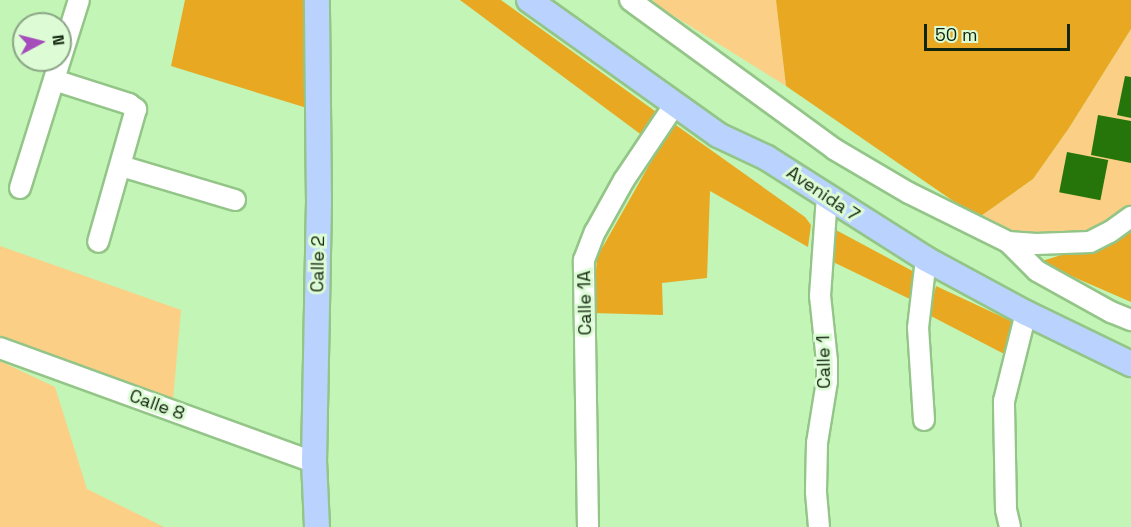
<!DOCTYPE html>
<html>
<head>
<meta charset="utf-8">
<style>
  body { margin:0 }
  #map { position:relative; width:1131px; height:527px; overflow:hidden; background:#c2f5b6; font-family:"Space Grotesk",sans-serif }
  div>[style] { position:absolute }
  .green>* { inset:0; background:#fbd086 }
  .forest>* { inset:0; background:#e8a822 }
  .building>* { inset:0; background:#26750b; transform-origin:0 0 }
  .roads { filter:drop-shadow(2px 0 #94c588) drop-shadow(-2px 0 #94c588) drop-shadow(0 2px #94c588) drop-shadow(0 -2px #94c588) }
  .minor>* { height:20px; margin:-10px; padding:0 10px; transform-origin:10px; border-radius:10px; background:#fff }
  .major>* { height:24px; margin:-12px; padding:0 12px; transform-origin:12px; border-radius:12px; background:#b9d3fe }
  span { translate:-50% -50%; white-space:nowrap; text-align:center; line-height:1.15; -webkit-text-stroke:6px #ddfcd6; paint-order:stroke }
  .street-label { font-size:18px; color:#11240c }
  .north { position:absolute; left:12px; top:12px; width:60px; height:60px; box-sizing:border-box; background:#ddfcd6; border:2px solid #8ba685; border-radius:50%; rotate:83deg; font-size:16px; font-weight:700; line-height:24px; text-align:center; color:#11240c }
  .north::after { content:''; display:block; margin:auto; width:21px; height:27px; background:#a54dba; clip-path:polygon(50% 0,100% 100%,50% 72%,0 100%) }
  .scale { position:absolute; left:924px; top:24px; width:146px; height:27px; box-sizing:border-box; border:3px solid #11240c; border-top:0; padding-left:8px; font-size:18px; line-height:21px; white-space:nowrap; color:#11240c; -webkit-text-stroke:4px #ddfcd6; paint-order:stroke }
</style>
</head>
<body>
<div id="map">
  <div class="green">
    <i style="clip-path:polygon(653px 0,776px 0,786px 86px,658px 6px)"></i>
    <i style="clip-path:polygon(1131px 29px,1131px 208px,1109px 226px,1087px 234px,1014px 234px,978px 218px,1033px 179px,1069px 128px)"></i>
    <i style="clip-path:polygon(0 246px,181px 310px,173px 400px,0 337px)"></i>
    <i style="clip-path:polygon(0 361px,55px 387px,87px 489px,164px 527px,0 527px)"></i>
  </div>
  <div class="forest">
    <i style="clip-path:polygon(185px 0,306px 0,307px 108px,171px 66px)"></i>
    <i style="clip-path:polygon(460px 0,501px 0,659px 114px,643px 136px)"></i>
    <i style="clip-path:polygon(776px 0,1131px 0,1131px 29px,1069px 128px,1033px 179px,978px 218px,786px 86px)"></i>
    <i style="clip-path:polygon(673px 123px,805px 217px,811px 225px,808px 247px,710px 191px,707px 278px,662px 283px,663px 315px,593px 313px,597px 257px)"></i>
    <i style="clip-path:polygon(1131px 224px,1131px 302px,1039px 262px,1093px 245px)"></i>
    <i style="clip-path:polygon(834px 229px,920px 275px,914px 301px,829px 260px)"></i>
    <i style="clip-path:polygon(936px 286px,1024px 327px,1010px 357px,929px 315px)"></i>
  </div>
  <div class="building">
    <i style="clip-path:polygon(1125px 76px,1131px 77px,1131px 118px,1117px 115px)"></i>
    <i style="clip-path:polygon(1098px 115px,1131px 121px,1131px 163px,1091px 155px)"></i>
    <i style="left:1067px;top:152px;width:42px;height:41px;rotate:11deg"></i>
  </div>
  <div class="roads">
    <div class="minor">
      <i style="left:630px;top:0;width:253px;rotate:36.1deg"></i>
      <i style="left:834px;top:149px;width:87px;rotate:30.4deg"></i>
      <i style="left:909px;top:193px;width:110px;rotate:26.3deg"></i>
      <i style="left:1008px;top:242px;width:41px;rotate:45deg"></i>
      <i style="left:1037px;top:271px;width:85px;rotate:29deg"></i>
      <i style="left:1111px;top:312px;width:22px;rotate:22deg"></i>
      <i style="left:54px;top:80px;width:79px;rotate:17.7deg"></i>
      <i style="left:129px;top:104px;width:9px;rotate:36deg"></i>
      <i style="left:136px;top:109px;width:138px;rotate:105.9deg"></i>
      <i style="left:121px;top:166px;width:119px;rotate:16.6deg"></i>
      <i style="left:20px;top:188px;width:197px;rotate:-72.6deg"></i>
      <i style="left:1008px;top:242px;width:28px;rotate:4deg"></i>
      <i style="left:1036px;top:244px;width:54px;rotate:-2.1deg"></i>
      <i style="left:1090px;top:242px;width:22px;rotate:-27deg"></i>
      <i style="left:1110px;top:232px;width:26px;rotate:-36deg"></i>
      <i style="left:0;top:348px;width:334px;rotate:20deg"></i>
      <i style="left:924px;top:420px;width:92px;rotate:-93.7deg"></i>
      <i style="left:918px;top:328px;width:69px;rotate:-83.4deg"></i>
      <i style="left:588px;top:527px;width:267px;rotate:-90.9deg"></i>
      <i style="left:584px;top:260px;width:30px;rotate:-69deg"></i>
      <i style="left:595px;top:232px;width:60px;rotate:-60.9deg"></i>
      <i style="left:624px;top:180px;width:92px;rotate:-56.1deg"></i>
      <i style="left:819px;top:527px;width:36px;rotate:-95deg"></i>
      <i style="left:816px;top:491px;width:48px;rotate:-88.8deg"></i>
      <i style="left:817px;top:443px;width:63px;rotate:-80.8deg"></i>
      <i style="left:827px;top:381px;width:20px;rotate:-90deg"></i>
      <i style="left:827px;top:361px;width:65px;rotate:-96.1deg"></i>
      <i style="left:820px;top:296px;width:100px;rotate:-86deg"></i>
      <i style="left:1010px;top:527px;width:18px;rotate:-103deg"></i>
      <i style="left:1006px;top:509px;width:108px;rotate:-91.1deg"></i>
      <i style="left:1004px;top:401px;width:91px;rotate:-76deg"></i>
    </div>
    <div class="major">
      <i style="left:529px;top:0;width:232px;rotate:35.5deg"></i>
      <i style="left:718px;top:135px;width:54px;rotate:25.1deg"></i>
      <i style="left:767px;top:158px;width:188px;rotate:32.4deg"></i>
      <i style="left:926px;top:259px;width:114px;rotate:28.4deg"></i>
      <i style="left:1026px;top:313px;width:117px;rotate:25.9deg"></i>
      <i style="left:317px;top:527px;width:65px;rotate:-92.6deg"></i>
      <i style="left:314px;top:462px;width:261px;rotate:-88.9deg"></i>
      <i style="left:319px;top:201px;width:201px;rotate:-90.6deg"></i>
    </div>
  </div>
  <div class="street-label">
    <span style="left:823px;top:194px;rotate:34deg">Avenida 7</span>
    <span style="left:318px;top:264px;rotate:-89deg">Calle 2</span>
    <span style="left:585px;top:303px;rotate:-91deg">Calle 1A</span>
    <span style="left:824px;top:362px;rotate:-91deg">Calle 1</span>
    <span style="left:157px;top:405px;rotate:20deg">Calle 8</span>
  </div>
  <div class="north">N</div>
  <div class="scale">50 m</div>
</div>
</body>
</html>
